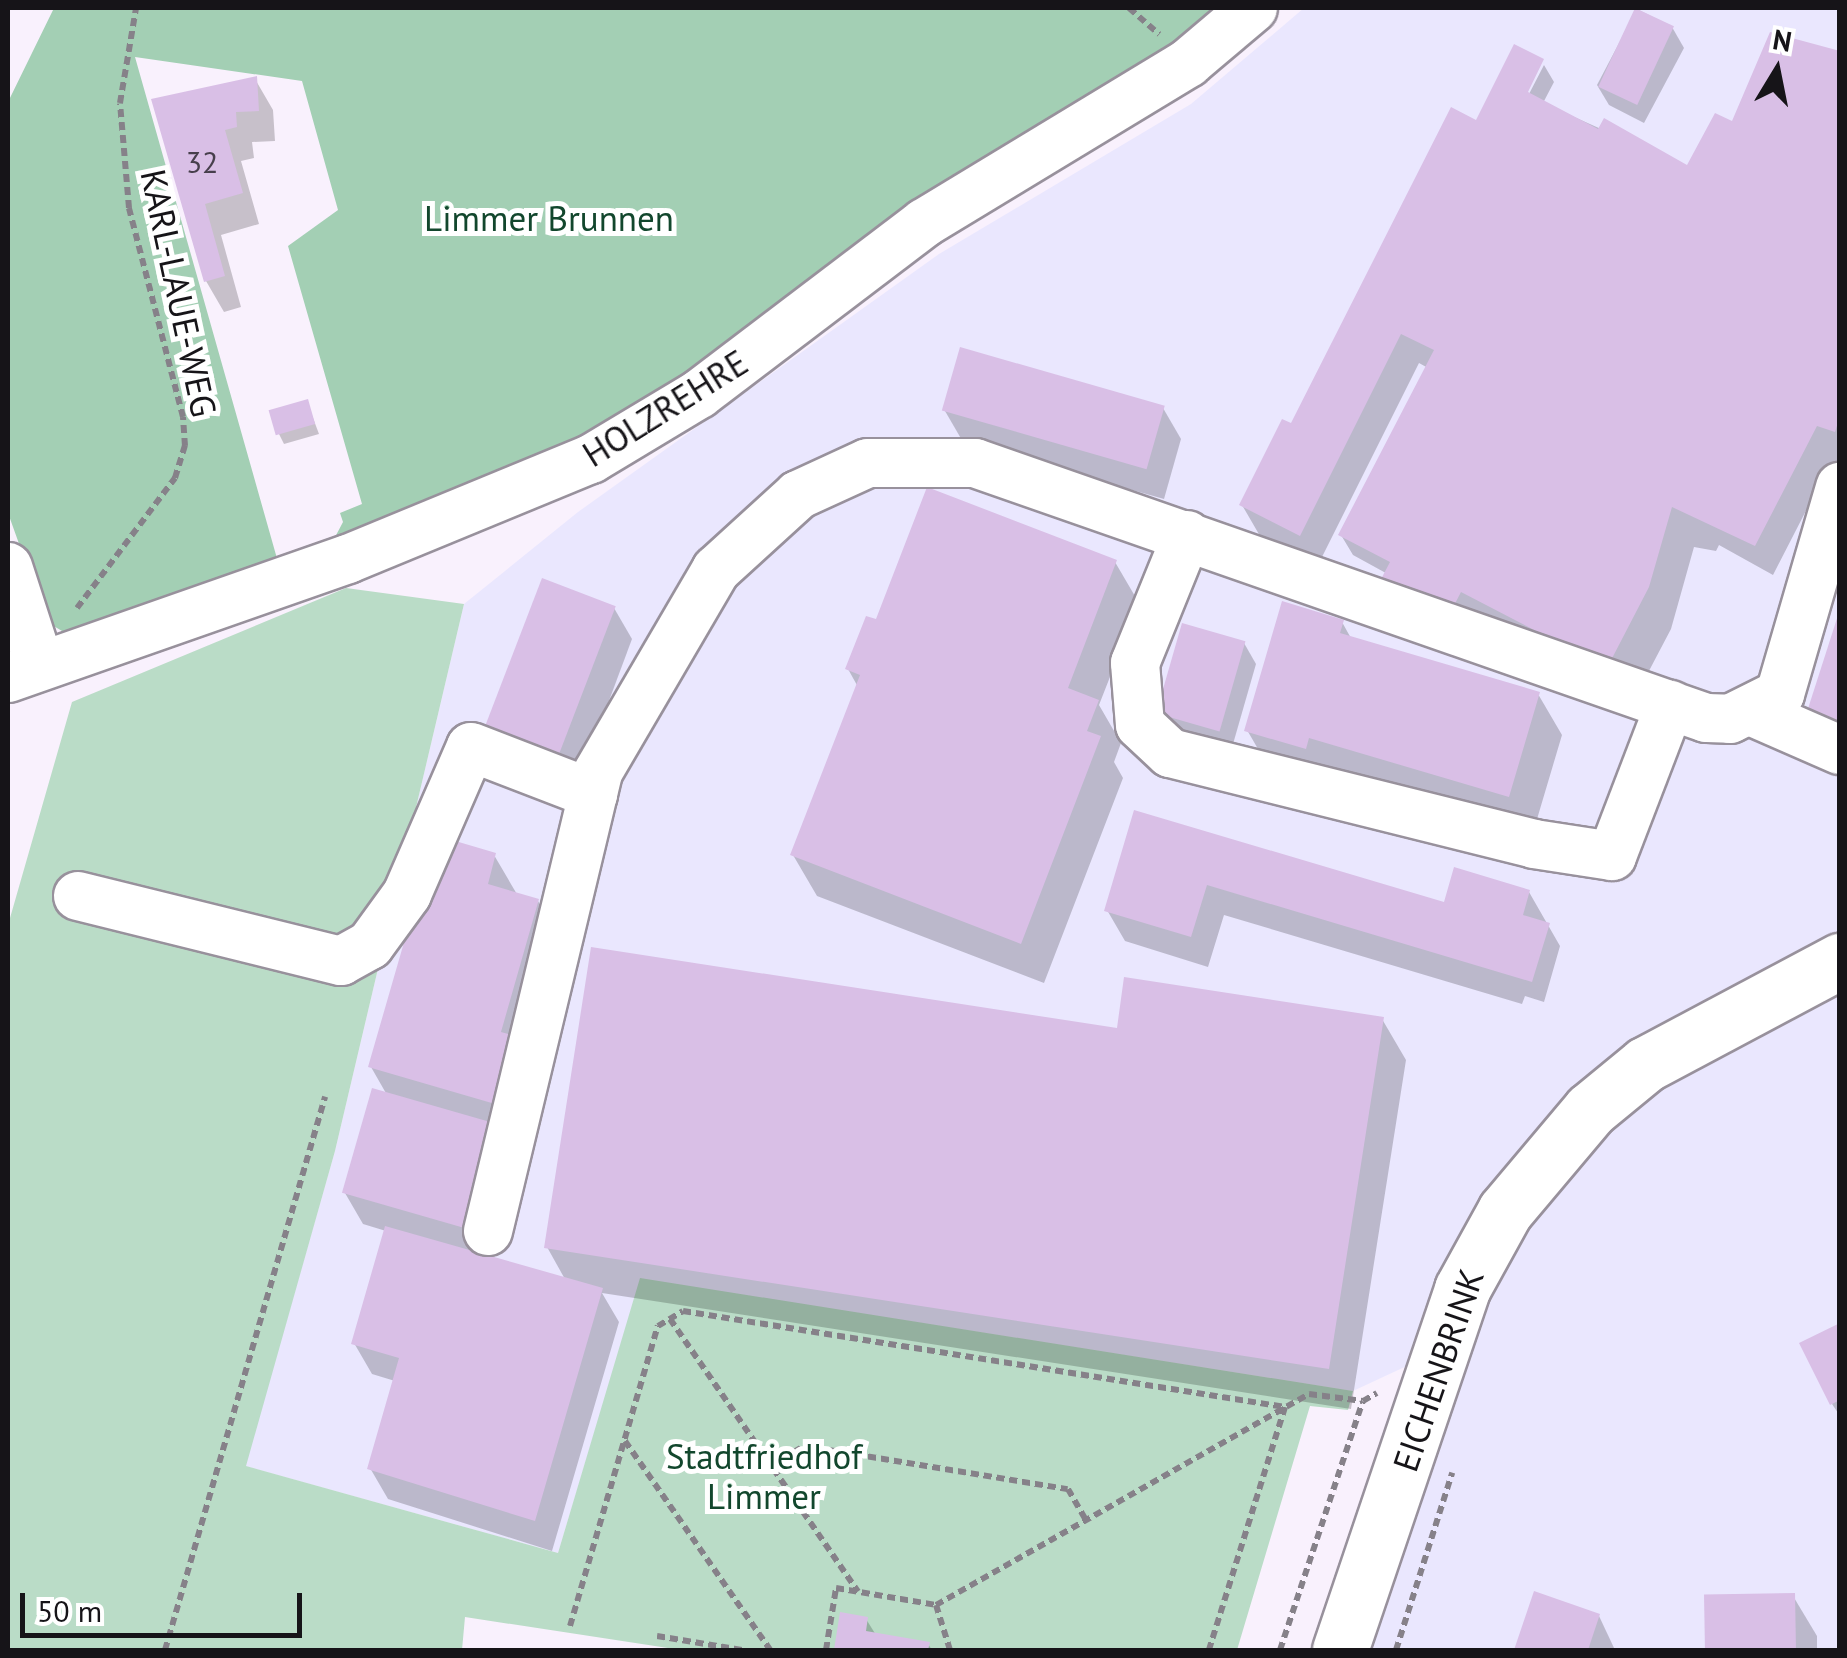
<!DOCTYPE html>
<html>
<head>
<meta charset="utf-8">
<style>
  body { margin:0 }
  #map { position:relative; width:1847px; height:1658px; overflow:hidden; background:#f9f1fd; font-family:"PT Sans",sans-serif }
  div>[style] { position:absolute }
  .industrial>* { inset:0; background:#eae7fe }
  .green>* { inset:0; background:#badcc7 }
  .forest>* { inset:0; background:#a3cfb4 }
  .shadow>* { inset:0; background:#0003 }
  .building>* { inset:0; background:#d9bfe6; transform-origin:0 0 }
  .path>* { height:6px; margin-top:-3px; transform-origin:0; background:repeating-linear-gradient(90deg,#868189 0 8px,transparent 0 13px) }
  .roads { filter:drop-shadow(2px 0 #98919c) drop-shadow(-2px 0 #98919c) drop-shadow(0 2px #98919c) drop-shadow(0 -2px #98919c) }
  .minor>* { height:48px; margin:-24px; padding:0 24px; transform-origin:24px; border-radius:24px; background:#fff }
  .major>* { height:55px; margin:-27.5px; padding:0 27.5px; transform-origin:27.5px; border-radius:27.5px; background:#fff }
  span { translate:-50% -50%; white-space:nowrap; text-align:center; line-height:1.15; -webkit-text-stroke:10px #fff; paint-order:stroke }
  .number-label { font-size:30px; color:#473f4c }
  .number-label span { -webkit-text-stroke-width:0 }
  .park-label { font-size:35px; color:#12472d }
  .street-label { font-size:35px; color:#161418 }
  .frame { position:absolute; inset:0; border:10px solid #161418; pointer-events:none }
  .north { position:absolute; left:1727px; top:20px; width:100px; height:100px; -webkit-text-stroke:8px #fff; paint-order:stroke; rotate:10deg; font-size:28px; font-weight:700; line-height:40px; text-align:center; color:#161418 }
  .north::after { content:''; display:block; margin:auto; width:35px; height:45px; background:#161418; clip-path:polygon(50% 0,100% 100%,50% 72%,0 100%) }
  .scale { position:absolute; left:20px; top:1593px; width:282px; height:45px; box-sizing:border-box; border:5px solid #161418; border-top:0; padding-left:12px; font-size:30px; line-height:35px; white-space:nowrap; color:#161418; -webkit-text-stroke:8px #fff; paint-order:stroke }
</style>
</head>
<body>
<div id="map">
  <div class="industrial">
    <i style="clip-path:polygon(1304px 8px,1839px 8px,1839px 1650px,1340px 1650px,1439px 1351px,1353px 1391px,641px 1279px,558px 1553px,245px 1466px,335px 1151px,464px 604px,578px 512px,939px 254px,1191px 104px)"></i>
  </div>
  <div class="green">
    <i style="clip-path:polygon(346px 588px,464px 604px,335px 1151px,246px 1466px,558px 1553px,640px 1278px,1353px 1391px,1348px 1410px,1310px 1406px,1237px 1650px,681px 1650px,465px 1617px,462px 1650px,8px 1650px,8px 925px,72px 702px)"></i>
  </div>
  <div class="forest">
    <i style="clip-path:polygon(54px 8px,1240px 8px,737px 346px,571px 444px,333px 541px,343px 522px,340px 513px,362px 504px,288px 246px,338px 210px,302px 81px,135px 57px,278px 562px,72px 637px,47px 622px,8px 513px,8px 102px)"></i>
  </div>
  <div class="shadow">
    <i style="clip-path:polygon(1637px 9px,1672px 27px,1684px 48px,1644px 123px,1609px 105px,1597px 85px)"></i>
    <i style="clip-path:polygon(1840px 54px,1840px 466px,1830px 464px,1773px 575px,1719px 545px,1716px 551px,1694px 547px,1671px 629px,1630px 707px,1353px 555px,1341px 535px,1428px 368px,1419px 363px,1318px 565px,1260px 536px,1242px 505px,1477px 123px,1529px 94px,1544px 65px,1554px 82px,1543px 103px,1688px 168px,1733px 124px)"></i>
    <i style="clip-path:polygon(255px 79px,273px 110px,275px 141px,252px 142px,254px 158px,241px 161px,259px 224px,221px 235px,241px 307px,224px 312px,206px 281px,154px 101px)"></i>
    <i style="clip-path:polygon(307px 402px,319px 434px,284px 444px,279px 434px)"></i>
    <i style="clip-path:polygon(1163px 408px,1181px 439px,1164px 499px,963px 442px,945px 411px)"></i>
    <i style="clip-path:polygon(1115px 562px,1139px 603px,1099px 705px,1121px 743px,1114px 762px,1123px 778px,1044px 983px,817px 896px,793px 855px,858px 687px,848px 669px,877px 622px)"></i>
    <i style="clip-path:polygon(614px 608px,632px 639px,572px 800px,501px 774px)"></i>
    <i style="clip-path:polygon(1342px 622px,1352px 640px,1538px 694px,1562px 735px,1532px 836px,1335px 779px,1327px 765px,1323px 778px,1265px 761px,1247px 730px)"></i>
    <i style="clip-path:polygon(1244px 643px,1256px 664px,1231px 751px,1171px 734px,1159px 714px)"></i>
    <i style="clip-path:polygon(1136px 813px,1446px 906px,1529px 892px,1560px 946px,1544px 1002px,1525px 996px,1522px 1004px,1224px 915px,1208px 967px,1125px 941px,1107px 910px)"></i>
    <i style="clip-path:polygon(494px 855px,518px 896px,538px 901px,555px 932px,516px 1158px,487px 1258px,566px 1281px,547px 1247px,1119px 1031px,1382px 1019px,1406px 1060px,1351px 1409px,602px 1293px,619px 1322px,552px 1551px,388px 1499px,370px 1468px,395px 1381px,372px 1374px,354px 1343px,386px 1231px,363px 1224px,345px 1193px,387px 1095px,371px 1067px)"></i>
    <i style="clip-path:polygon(1840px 1325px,1840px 1416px,1832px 1404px)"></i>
    <i style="clip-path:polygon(1536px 1594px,1599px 1616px,1615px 1650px,1516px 1650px)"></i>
    <i style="clip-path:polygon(1793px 1596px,1817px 1636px,1817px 1650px,1707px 1650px,1706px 1597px)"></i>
    <i style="clip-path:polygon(842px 1615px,866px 1619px,876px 1635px,928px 1644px,932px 1650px,836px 1650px)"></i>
  </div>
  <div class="building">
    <i style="left:1635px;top:8px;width:43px;height:87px;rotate:25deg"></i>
    <i style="clip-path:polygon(1770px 32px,1840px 51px,1840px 416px,1835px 432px,1817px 426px,1755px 546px,1672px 507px,1649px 587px,1607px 668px,1461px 592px,1447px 619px,1379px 583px,1390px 562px,1338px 535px,1434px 350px,1401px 334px,1300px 536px,1239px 505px,1282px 419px,1291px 423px,1451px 107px,1476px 120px,1514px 44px,1544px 59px,1528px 92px,1598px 129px,1604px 118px,1687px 165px,1715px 113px,1732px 121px)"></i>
    <i style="clip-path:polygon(257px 76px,259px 111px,236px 112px,237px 127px,225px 130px,243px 193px,205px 204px,225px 276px,204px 282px,151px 99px)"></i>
    <i style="left:960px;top:347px;width:213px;height:66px;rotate:16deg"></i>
    <i style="left:308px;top:399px;width:26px;height:41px;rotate:74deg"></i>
    <i style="clip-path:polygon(927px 487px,1117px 560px,1068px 688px,1099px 700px,1087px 731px,1101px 736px,1021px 944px,790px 855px,860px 675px,845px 669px,866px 616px,876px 619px)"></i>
    <i style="left:542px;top:578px;width:79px;height:176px;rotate:21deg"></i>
    <i style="clip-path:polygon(1282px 601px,1344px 620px,1340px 633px,1540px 692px,1509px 797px,1309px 738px,1306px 749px,1244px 731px)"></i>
    <i style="clip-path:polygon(1840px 609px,1840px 728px,1805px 718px)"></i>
    <i style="left:1182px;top:623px;width:66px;height:94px;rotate:16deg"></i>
    <i style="clip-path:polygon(1134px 810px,1444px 902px,1454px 867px,1530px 890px,1523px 915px,1550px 923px,1532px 982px,1207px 885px,1191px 937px,1104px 911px)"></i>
    <i style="clip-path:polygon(435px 835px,496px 853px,488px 884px,539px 899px,501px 1032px,522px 1038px,502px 1106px,368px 1067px)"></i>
    <i style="clip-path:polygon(591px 947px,1117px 1028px,1124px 977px,1384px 1017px,1329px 1369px,544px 1248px)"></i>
    <i style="left:372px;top:1088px;width:132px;height:109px;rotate:16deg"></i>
    <i style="clip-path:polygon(385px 1226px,603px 1288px,535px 1521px,367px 1469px,399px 1358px,351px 1344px)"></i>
    <i style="clip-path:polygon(1840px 1323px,1840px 1400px,1830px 1405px,1799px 1343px)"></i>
    <i style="clip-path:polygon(1534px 1591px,1600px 1614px,1588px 1650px,1514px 1650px)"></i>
    <i style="left:1795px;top:1593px;width:57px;height:91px;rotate:89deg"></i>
    <i style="clip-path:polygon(840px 1612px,868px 1617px,866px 1631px,930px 1642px,928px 1650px,834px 1650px)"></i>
  </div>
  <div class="path">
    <i style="left:1129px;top:8px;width:40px;rotate:41deg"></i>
    <i style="left:77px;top:608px;width:163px;rotate:-53deg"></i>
    <i style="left:175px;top:478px;width:34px;rotate:-73deg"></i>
    <i style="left:185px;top:446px;width:29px;rotate:-94deg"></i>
    <i style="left:183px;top:417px;width:216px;rotate:-104.5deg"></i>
    <i style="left:129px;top:208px;width:105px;rotate:-94.9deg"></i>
    <i style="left:120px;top:103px;width:96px;rotate:-80.4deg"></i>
    <i style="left:670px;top:1319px;width:331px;rotate:55.4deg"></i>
    <i style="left:625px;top:1441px;width:254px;rotate:55.2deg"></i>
    <i style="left:771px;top:1465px;width:38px;rotate:-30deg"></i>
    <i style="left:804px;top:1446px;width:267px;rotate:9.3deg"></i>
    <i style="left:1068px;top:1489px;width:36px;rotate:60deg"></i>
    <i style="left:936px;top:1605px;width:429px;rotate:-29.5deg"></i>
    <i style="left:1309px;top:1394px;width:54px;rotate:7.4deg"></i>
    <i style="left:570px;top:1626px;width:313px;rotate:-73.7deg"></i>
    <i style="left:658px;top:1326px;width:29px;rotate:-31deg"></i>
    <i style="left:683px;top:1311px;width:610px;rotate:9.06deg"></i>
    <i style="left:1285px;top:1407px;width:255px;rotate:107.4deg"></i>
    <i style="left:657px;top:1636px;width:86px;rotate:9.4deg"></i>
    <i style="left:165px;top:1650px;width:576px;rotate:-73.86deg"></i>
    <i style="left:826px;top:1650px;width:63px;rotate:-80.8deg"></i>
    <i style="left:836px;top:1588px;width:101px;rotate:9.6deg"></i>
    <i style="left:936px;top:1605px;width:47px;rotate:72.7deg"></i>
    <i style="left:1280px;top:1650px;width:262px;rotate:-71.6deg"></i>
    <i style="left:1363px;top:1401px;width:16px;rotate:-30deg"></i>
    <i style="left:1396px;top:1650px;width:186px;rotate:-72.4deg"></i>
  </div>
  <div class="roads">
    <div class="minor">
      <i style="left:1187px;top:535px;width:138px;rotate:112.1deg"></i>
      <i style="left:1135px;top:663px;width:62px;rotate:85.4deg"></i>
      <i style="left:1140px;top:725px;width:41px;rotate:43deg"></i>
      <i style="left:1170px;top:753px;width:375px;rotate:14deg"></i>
      <i style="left:1534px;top:844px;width:79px;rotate:8.7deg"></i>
      <i style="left:1612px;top:856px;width:162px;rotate:-69deg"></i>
      <i style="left:8px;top:567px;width:104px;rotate:72.1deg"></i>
      <i style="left:8px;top:678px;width:360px;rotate:-19.3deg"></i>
      <i style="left:348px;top:559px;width:263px;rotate:-22.4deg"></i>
      <i style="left:591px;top:459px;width:126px;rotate:-31deg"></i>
      <i style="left:699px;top:394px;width:283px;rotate:-37.2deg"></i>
      <i style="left:924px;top:223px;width:309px;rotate:-31.2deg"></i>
      <i style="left:1188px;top:63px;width:85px;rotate:-40.2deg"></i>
      <i style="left:1753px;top:712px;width:95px;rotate:23.6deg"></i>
      <i style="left:78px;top:896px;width:271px;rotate:13.9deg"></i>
      <i style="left:341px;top:961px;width:33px;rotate:-29deg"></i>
      <i style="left:370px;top:945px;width:63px;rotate:-54deg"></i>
      <i style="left:407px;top:894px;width:160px;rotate:-66.5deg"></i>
      <i style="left:471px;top:747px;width:131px;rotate:21.1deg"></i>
      <i style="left:488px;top:1231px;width:472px;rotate:-76.5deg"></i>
      <i style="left:598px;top:772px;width:234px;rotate:-59.7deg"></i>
      <i style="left:716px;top:570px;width:111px;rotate:-42.4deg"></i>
      <i style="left:798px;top:495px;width:77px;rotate:-24.6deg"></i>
      <i style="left:868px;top:463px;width:107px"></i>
      <i style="left:975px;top:463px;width:774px;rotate:19.23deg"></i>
      <i style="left:1706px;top:718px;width:24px;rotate:2deg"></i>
      <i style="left:1730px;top:719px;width:56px;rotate:-26.6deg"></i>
      <i style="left:1780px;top:694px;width:216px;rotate:-73.8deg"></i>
    </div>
    <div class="major">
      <i style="left:1340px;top:1650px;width:381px;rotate:-71.3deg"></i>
      <i style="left:1462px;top:1289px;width:89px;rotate:-61.1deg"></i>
      <i style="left:1505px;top:1211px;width:132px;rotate:-49.9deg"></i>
      <i style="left:1590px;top:1110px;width:72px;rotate:-39.4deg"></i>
      <i style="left:1646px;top:1064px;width:220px;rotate:-28deg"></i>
    </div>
  </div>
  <div class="number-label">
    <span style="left:202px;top:162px">32</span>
  </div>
  <div class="park-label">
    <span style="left:549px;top:218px">Limmer Brunnen</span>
    <span style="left:764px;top:1476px">Stadtfriedhof<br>Limmer</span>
  </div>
  <div class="street-label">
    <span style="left:179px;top:293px;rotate:78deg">KARL-LAUE-WEG</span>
    <span style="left:665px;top:408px;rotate:-32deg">HOLZREHRE</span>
    <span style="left:1438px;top:1370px;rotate:-71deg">EICHENBRINK</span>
  </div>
  <div class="frame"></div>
  <div class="north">N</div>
  <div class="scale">50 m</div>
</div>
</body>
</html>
